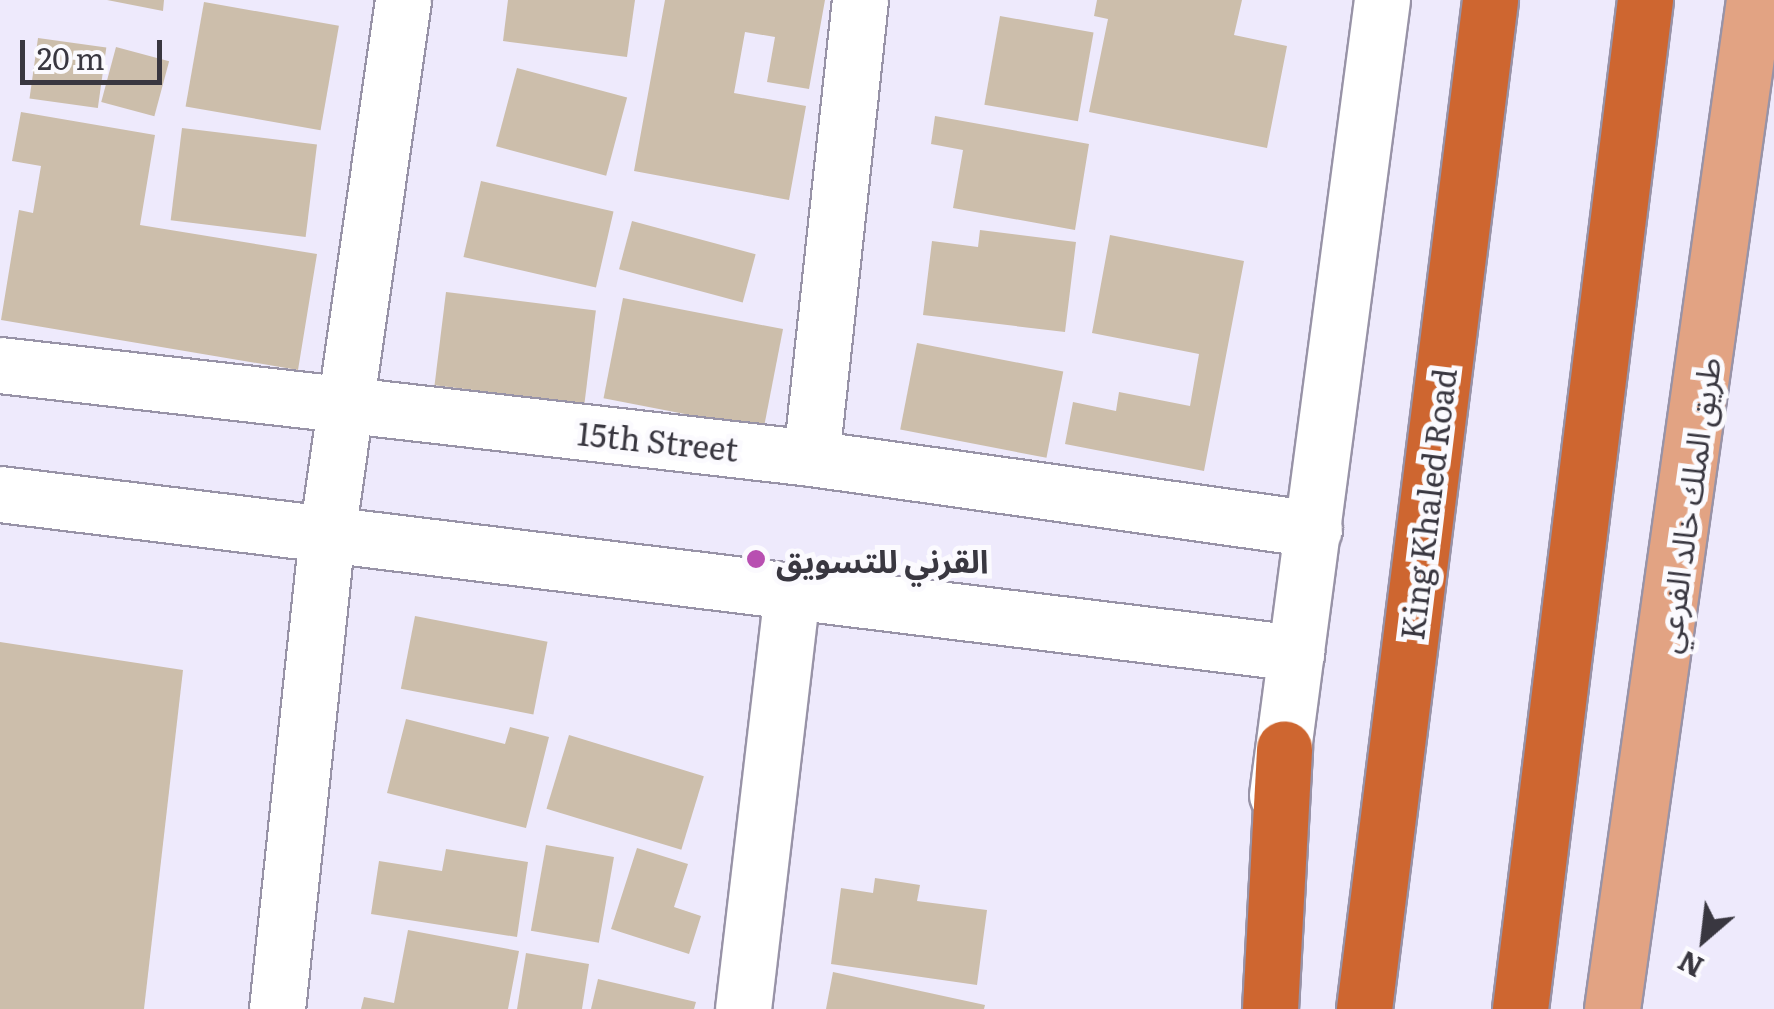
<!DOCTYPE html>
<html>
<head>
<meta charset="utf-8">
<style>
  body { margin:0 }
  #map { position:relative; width:1774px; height:1009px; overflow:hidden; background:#eeeafc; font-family:Literata,"Noto Sans Arabic",serif }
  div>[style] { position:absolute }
  .building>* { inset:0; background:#ccbeab; transform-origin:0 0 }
  .roads { filter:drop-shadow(2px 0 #9893a7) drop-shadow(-2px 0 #9893a7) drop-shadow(0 2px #9893a7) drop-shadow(0 -2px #9893a7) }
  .minor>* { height:55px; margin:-27.5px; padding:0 27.5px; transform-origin:27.5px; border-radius:27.5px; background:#fff }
  .major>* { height:55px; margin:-27.5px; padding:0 27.5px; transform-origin:27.5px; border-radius:27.5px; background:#e2a383 }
  .highway>* { height:55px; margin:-27.5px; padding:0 27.5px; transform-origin:27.5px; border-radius:27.5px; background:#ce6630 }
  .dots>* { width:28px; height:28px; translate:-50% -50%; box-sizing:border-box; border:5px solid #fbfafe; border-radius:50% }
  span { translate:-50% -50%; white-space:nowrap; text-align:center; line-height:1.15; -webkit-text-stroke:10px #fbfafe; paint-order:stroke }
  .street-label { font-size:32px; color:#393740 }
  .poi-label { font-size:32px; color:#393740; font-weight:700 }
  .left { translate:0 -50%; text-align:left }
  .north { position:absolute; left:1654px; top:889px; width:100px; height:100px; -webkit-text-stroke:8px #fbfafe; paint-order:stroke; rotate:208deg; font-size:28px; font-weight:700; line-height:40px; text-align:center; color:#393740 }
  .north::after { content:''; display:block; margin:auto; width:35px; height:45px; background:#393740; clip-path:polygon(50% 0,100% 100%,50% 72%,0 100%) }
  .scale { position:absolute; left:20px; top:40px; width:142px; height:45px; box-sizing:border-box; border:5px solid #393740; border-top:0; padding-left:12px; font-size:30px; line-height:35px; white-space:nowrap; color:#393740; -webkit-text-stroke:8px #fbfafe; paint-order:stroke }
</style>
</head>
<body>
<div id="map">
  <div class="building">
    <i style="clip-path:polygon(107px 0,164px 0,163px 11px)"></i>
    <i style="clip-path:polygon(508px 0,635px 0,627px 57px,503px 41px)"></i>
    <i style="clip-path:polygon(665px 0,825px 0,809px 89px,767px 82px,775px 37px,745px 32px,734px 93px,806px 106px,789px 200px,634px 171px)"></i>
    <i style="clip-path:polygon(1097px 0,1242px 0,1234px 35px,1287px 46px,1267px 148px,1089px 112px,1108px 19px,1094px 16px)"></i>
    <i style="left:204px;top:2px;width:137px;height:106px;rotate:10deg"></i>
    <i style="left:1000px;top:16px;width:95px;height:90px;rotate:10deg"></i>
    <i style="left:38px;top:38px;width:69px;height:61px;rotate:8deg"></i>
    <i style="left:116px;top:47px;width:55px;height:57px;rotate:15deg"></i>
    <i style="left:517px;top:68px;width:114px;height:81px;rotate:15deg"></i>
    <i style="clip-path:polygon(21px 112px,155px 135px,140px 225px,317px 254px,298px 370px,1px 320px,19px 210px,33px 213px,41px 166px,12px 161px)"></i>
    <i style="clip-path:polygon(935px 116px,1089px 144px,1075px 230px,953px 208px,963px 150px,931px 144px)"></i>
    <i style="left:182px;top:128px;width:136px;height:93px;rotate:7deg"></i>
    <i style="left:481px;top:181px;width:136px;height:78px;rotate:13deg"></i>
    <i style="left:632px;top:221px;width:128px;height:50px;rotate:15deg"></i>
    <i style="clip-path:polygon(980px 230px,1076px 242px,1065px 332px,923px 315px,932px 241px,978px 247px)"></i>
    <i style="clip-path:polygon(1110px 235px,1244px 261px,1204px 471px,1065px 444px,1073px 402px,1116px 411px,1119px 392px,1190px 406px,1199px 354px,1092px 333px)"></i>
    <i style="left:446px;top:292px;width:151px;height:94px;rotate:7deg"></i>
    <i style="left:623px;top:298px;width:163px;height:102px;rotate:11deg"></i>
    <i style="left:917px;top:343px;width:149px;height:88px;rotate:11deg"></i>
    <i style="left:415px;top:616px;width:135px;height:74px;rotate:11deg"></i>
    <i style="clip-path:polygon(0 642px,183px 670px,144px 1009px,0 1009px)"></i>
    <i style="clip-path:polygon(406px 719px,505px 744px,510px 727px,549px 737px,526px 828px,387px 793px)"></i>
    <i style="left:569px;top:735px;width:141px;height:77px;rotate:17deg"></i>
    <i style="left:546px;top:845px;width:69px;height:87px;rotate:10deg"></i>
    <i style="clip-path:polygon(637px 848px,688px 864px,674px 907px,701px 916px,689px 954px,611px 929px)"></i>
    <i style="clip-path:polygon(446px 849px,528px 862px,517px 937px,371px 914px,379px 861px,442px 871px)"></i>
    <i style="clip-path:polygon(875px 878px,920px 885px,917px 901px,987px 910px,977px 985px,831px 964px,841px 888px,873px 893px)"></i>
    <i style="clip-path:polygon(408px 930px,519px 951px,508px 1009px,361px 1009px,364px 997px,394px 1003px)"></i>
    <i style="clip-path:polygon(526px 953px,589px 964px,582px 1009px,517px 1009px)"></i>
    <i style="clip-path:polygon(833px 972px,985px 1005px,984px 1009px,826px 1009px)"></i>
    <i style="clip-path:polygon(598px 979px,696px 1002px,694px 1009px,591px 1009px)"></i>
  </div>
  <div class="roads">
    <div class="minor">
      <i style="left:0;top:365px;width:816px;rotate:6.54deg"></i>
      <i style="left:811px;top:458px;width:508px;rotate:8.03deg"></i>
      <i style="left:811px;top:458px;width:461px;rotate:-83.9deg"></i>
      <i style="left:0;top:494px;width:1306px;rotate:6.99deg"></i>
      <i style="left:1277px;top:795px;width:802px;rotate:-82.48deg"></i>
      <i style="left:277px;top:1009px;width:478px;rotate:-84deg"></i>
      <i style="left:327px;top:534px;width:539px;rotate:-81.9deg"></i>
      <i style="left:743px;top:1009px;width:421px;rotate:-83.3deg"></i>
    </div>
    <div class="major">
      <i style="left:1612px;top:1009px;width:1019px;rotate:-81.99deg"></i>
    </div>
    <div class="highway">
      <i style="left:1270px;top:1009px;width:261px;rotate:-86.9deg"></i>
      <i style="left:1364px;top:1009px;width:1017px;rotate:-82.88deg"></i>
      <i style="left:1520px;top:1009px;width:1017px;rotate:-82.94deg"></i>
    </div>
  </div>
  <div class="dots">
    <i style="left:756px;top:559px;background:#b84fb1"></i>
  </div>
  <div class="street-label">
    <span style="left:658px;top:440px;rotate:6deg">15th Street</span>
    <span style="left:1427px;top:504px;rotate:-83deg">King Khaled Road</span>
    <span style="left:1687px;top:505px;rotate:-82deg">طريق الملك خالد الفرعي</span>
  </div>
  <div class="poi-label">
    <span class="left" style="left:776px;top:559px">القرني للتسويق</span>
  </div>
  <div class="north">N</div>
  <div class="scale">20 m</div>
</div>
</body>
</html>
